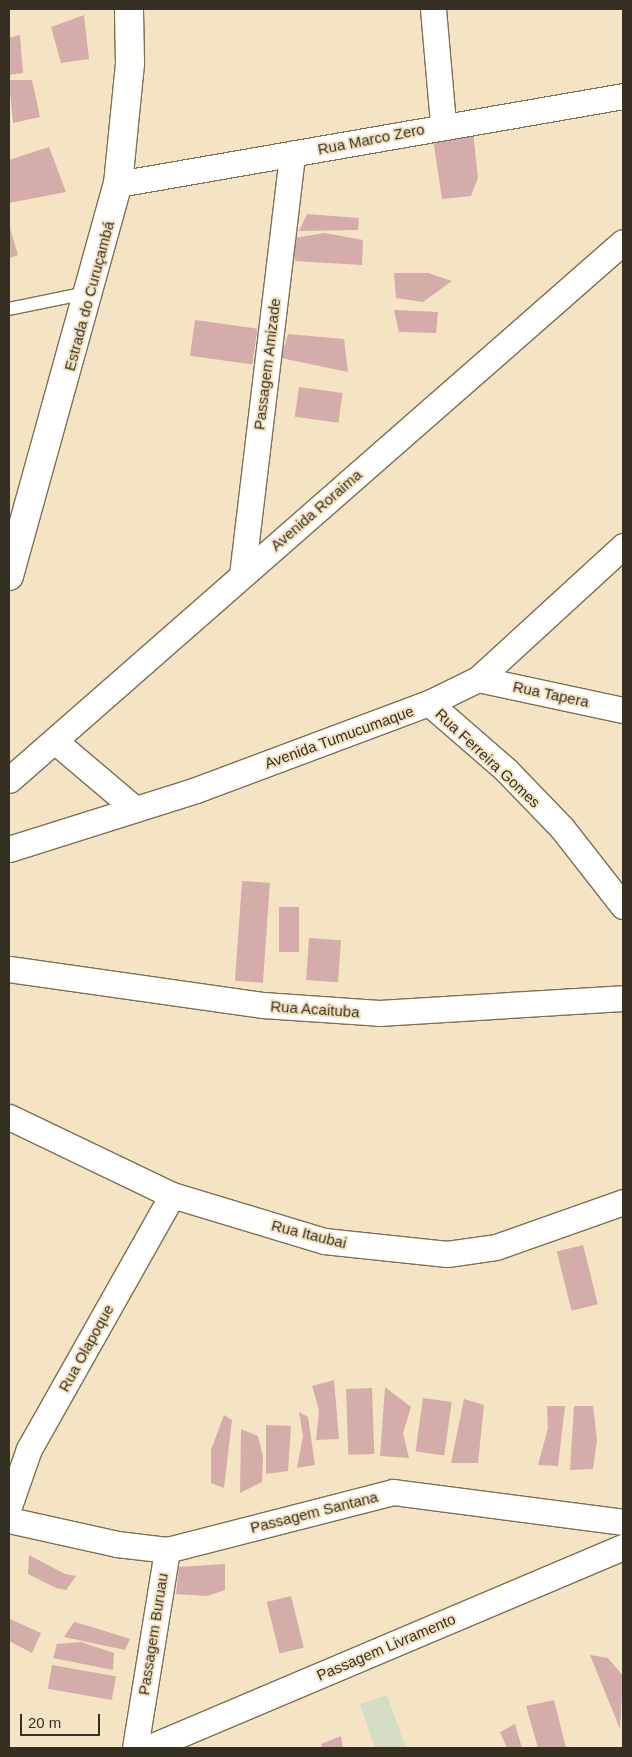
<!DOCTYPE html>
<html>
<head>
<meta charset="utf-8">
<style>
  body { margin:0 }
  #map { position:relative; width:632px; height:1757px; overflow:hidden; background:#f5e4c3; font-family:Helvetica,sans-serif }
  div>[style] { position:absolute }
  .green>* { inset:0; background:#d4ddc6 }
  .building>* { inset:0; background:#d4aca9; transform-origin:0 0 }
  .roads { filter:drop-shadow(1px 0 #7e7052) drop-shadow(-1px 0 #7e7052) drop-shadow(0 1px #7e7052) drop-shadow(0 -1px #7e7052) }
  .lane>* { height:12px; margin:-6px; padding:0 6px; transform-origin:6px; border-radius:6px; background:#fff }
  .street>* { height:25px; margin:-12.5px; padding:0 12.5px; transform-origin:12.5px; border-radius:12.5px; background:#fff }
  .secondary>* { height:28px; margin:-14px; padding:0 14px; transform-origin:14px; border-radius:14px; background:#fff }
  span { translate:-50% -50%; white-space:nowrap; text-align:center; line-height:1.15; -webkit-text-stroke:4px #f5e4c3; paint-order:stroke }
  .street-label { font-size:15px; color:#352f22 }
  .frame { position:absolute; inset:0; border:10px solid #352f22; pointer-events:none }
  .scale { position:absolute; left:20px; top:1714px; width:80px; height:22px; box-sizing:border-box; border:2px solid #352f22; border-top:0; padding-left:6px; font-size:15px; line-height:18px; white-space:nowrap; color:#352f22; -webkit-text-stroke:4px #f5e4c3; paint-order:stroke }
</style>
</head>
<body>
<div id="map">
  <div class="green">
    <i style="clip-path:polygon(387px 1695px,406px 1748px,375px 1748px,360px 1704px)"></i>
  </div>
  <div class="building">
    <i style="clip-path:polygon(84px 15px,89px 59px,61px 63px,51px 27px)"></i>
    <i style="clip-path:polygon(20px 35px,23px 73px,9px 75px,9px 38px)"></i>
    <i style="clip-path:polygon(9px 80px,32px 80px,40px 117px,13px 123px)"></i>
    <i style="clip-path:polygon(473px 131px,478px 178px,471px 196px,442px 199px,433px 139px)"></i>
    <i style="clip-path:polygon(49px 147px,66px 192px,9px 203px,9px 160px)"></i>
    <i style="clip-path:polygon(307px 214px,359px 218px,358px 230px,299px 231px)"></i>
    <i style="clip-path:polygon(9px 225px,18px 255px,9px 258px)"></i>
    <i style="clip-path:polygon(325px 233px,363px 240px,362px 265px,295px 261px,294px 238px)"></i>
    <i style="clip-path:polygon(394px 273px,428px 273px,452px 281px,423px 302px,396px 298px)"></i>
    <i style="clip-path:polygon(394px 310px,438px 312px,436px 333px,399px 332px)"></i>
    <i style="left:195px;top:320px;width:63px;height:36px;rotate:8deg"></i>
    <i style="clip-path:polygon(288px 334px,344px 339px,348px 372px,281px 358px)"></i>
    <i style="left:299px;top:387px;width:44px;height:30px;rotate:8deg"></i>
    <i style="left:242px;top:881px;width:28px;height:100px;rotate:4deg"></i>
    <i style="left:279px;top:907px;width:20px;height:45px"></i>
    <i style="left:309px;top:938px;width:32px;height:42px;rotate:4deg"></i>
    <i style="left:583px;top:1245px;width:61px;height:27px;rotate:76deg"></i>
    <i style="clip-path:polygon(334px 1380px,339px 1439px,316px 1440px,319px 1410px,312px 1386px)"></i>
    <i style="clip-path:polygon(385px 1387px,411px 1407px,403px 1433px,409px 1458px,380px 1456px)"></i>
    <i style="left:372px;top:1388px;width:66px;height:26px;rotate:88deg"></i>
    <i style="left:423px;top:1398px;width:29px;height:54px;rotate:8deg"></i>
    <i style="clip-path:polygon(464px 1399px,484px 1405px,478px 1463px,451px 1463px)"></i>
    <i style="clip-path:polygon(547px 1406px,565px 1406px,558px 1466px,538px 1465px,548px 1428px)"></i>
    <i style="clip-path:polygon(574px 1406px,593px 1406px,597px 1440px,593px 1469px,570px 1470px)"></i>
    <i style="clip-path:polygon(299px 1412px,308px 1417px,315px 1465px,297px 1468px,303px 1436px)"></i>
    <i style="clip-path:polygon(224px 1415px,232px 1420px,224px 1488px,211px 1483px,211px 1450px)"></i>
    <i style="clip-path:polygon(266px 1425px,291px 1426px,288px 1471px,266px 1474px)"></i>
    <i style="clip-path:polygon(241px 1429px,258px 1436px,263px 1457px,262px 1482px,240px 1493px)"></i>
    <i style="clip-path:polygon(29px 1555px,65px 1574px,76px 1576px,66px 1590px,56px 1588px,28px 1574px)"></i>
    <i style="clip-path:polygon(225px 1564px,225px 1590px,207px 1596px,176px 1594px,179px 1567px)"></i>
    <i style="left:291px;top:1596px;width:53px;height:25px;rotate:76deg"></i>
    <i style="clip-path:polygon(10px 1619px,41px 1633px,32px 1653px,9px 1641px)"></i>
    <i style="clip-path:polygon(74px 1622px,92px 1627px,130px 1639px,125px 1650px,64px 1637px)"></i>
    <i style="clip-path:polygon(81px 1642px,114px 1653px,113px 1670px,53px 1658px,57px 1644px)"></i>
    <i style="clip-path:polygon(590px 1655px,608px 1658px,623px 1676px,620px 1729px)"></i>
    <i style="left:52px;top:1665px;width:65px;height:24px;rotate:10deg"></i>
    <i style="clip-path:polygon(554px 1700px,566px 1748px,538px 1748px,526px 1706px)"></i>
    <i style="clip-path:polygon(515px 1724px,522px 1748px,507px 1748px,500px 1732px)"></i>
    <i style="clip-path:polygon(341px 1736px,343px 1748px,322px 1748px,321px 1744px)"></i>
  </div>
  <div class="roads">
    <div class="lane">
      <i style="left:9px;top:309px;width:80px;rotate:-11.6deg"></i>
    </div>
    <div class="street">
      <i style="left:433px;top:9px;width:115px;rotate:85deg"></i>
      <i style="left:118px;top:184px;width:513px;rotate:-9.88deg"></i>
      <i style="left:242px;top:575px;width:424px;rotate:-83.2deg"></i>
      <i style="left:478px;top:679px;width:148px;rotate:12.1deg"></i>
      <i style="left:429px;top:703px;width:102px;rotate:41deg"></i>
      <i style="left:506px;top:770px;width:81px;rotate:46deg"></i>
      <i style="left:562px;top:828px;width:99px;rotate:52deg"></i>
      <i style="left:56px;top:742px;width:104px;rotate:40.3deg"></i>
      <i style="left:9px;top:780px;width:816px;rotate:-41.23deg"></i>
      <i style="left:9px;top:849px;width:196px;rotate:-17.5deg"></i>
      <i style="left:196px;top:790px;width:249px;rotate:-20.5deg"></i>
      <i style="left:429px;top:703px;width:55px;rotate:-26.1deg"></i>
      <i style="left:478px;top:679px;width:197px;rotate:-42.5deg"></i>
      <i style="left:9px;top:969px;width:257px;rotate:8.1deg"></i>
      <i style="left:263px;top:1005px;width:116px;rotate:3.9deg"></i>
      <i style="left:379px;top:1013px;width:244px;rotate:-3.5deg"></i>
      <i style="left:9px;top:1117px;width:181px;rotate:25.6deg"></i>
      <i style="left:172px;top:1195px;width:159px;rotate:16.8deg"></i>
      <i style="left:324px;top:1241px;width:124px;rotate:6deg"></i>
      <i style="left:447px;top:1254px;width:49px;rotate:-8.1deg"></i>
      <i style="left:496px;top:1247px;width:135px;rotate:-19.5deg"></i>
      <i style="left:9px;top:1506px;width:60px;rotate:-70.7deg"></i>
      <i style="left:29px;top:1449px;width:291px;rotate:-60.6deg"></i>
      <i style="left:9px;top:1520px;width:111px;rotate:12.5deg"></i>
      <i style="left:117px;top:1544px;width:50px;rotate:6.8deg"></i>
      <i style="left:167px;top:1550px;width:233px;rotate:-14.4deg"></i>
      <i style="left:393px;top:1492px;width:232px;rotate:7.4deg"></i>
      <i style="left:135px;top:1748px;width:201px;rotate:-80.8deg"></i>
      <i style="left:148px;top:1748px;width:516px;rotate:-22.94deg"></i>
    </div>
    <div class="secondary">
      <i style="left:9px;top:576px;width:407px;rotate:-74.5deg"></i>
      <i style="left:118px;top:184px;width:122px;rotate:-84.3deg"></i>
      <i style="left:130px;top:63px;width:54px;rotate:-91.1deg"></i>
    </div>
  </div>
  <div class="street-label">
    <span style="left:371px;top:139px;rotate:-11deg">Rua Marco Zero</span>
    <span style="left:89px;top:296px;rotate:-75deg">Estrada do Curuçambá</span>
    <span style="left:267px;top:364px;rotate:-83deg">Passagem Amizade</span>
    <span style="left:316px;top:510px;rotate:-41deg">Avenida Roraima</span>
    <span style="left:551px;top:694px;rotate:12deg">Rua Tapera</span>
    <span style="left:339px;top:737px;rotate:-20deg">Avenida Tumucumaque</span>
    <span style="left:488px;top:758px;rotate:43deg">Rua Ferreira Gomes</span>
    <span style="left:315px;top:1009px;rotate:4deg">Rua Acaituba</span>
    <span style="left:309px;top:1234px;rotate:14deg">Rua Itaubai</span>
    <span style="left:86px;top:1348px;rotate:-61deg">Rua Olapoque</span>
    <span style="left:314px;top:1512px;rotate:-14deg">Passagem Santana</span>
    <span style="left:153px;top:1634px;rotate:-81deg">Passagem Buruau</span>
    <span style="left:386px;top:1647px;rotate:-23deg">Passagem Livramento</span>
  </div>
  <div class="frame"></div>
  <div class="scale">20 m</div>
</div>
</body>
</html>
